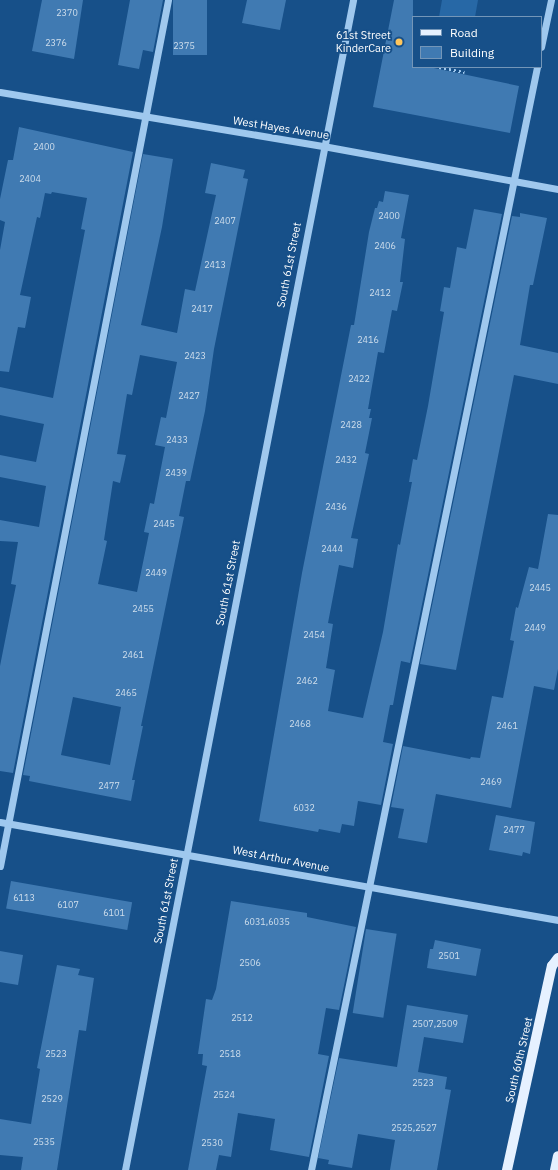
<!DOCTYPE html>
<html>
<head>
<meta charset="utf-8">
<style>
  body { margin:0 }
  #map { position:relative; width:558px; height:1170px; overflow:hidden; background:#175089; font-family:"IBM Plex Sans",sans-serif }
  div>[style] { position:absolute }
  .green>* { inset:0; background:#2768a6 }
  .building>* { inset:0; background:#407ab2; transform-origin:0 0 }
  .path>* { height:2.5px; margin-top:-1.25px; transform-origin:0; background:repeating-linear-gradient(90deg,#9fc8ee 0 2px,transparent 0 5px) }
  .minor>* { height:7px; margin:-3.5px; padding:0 3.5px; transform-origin:3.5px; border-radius:3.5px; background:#9fc8ee }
  .major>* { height:10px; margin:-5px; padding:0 5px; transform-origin:5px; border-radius:5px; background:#e6f1ff }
  .dots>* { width:11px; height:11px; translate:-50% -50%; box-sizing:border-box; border:2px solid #175089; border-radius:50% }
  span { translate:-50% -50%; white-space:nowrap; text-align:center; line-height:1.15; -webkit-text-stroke:3.5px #175089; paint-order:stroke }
  .number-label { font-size:9px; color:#cfdeec }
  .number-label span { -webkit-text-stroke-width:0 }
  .poi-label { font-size:11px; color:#fff }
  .right { translate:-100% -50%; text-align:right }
  .street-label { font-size:11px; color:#fff }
  .legend { position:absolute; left:412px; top:16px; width:130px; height:52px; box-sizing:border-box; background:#175089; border:1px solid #7496b8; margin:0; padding:5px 7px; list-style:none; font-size:12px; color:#fff }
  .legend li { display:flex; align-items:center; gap:8px; height:20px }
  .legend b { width:20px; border:1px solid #7496b8 }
</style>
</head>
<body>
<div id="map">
  <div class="green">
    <i style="clip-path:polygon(442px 0,478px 0,475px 17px,439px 17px)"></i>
  </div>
  <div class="building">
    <i style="clip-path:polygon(42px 0,83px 0,74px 59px,32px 51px)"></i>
    <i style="clip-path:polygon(130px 0,163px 0,153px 52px,143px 50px,139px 69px,118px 65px)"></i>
    <i style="left:173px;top:0;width:34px;height:55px"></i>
    <i style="clip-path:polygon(247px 0,286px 0,280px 30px,242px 23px)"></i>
    <i style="clip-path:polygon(394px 0,413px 0,413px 67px,429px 67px,519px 86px,510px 133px,373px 107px)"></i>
    <i style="clip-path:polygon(19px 127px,133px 152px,13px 773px,0 771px,0 666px,16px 585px,11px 584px,18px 542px,0 541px,0 520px,39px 527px,46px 486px,0 477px,0 455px,36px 462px,44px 424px,0 415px,0 387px,53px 398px,85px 230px,81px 229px,87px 198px,52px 192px,51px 194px,45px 193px,40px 218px,37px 217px,20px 295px,31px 297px,25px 328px,18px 327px,9px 372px,0 371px,0 250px,5px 222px,0 220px,0 199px,8px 160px,13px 160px)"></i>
    <i style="clip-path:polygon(evenodd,143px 154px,173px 159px,162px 227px,141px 325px,177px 333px,185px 289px,195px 291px,216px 195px,205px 193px,211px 163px,245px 170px,243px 178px,248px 179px,214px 349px,205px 411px,190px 481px,186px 481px,179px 516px,184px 517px,141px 726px,143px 726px,132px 780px,135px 780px,131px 801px,29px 781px,30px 776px,23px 775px,143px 154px,140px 355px,177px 362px,166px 418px,161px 417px,155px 445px,165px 447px,154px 504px,150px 503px,144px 532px,149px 533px,137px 592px,98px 584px,107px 541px,104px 540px,113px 481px,120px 483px,126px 455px,117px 454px,127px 394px,132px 395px,140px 355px,143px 154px,73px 697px,121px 707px,110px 765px,61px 755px,73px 697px)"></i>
    <i style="clip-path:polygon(385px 191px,409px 195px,401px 238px,405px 239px,400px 282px,403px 282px,397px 311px,392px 310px,384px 353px,378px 352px,368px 409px,371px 409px,369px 418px,372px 418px,365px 453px,369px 454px,351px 538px,358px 539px,353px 568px,339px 565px,328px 623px,333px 624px,326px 668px,335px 670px,328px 711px,363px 718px,383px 632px,398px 544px,400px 545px,412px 482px,409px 482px,413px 459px,417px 460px,428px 406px,444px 312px,440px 311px,444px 287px,450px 288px,457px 247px,466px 249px,474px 209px,502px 214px,410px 663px,401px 661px,393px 705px,390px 705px,383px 742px,393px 744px,381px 805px,358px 801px,354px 826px,342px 824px,340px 833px,319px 829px,318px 832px,259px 821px,302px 573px,351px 325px,354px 325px,369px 232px,375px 208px,377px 208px,379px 201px,383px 202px)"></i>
    <i style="clip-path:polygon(520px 213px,547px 218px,533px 285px,530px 285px,520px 345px,558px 353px,558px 384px,514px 375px,456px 670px,420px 664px,512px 216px,520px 217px)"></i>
    <i style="clip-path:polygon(548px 514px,558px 515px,558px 669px,554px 690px,534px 686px,511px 808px,436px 794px,427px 843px,398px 838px,404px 809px,391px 807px,403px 746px,470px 759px,471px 757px,480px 758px,492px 696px,503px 698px,514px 641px,510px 640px,516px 607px,518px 608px,529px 567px,538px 569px)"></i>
    <i style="clip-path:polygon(496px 815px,535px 822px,530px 854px,523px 852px,522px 856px,489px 850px)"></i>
    <i style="left:11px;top:881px;width:123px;height:28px;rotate:10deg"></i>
    <i style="clip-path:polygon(231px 901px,307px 913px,307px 917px,356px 927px,339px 1010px,326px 1008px,318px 1054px,329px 1056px,309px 1157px,270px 1150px,275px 1119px,238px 1113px,231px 1157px,219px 1155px,216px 1170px,188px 1170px,207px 1066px,202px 1065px,203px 1054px,198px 1054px,206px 999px,212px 1000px,216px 989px)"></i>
    <i style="left:366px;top:929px;width:31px;height:85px;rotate:9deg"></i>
    <i style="clip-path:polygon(435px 940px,481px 949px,476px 976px,427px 968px,430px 949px,433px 949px)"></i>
    <i style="clip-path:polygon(0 951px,23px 955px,18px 985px,0 982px)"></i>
    <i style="clip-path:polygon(57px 965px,80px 969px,78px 975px,94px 978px,86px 1031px,79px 1030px,57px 1170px,21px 1170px,23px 1157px,0 1155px,0 1119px,31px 1124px,40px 1069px,37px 1068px)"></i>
    <i style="clip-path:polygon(407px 1005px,468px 1015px,463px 1043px,424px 1037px,418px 1072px,447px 1077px,445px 1089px,451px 1090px,437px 1170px,390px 1170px,395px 1140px,358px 1134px,352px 1168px,328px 1164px,329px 1160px,318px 1158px,339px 1058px,397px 1067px)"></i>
  </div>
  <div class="path">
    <i style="left:439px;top:67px;width:26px;rotate:11deg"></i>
  </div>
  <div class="minor">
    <i style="left:541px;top:47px;width:48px;rotate:-78deg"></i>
    <i style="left:0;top:92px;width:327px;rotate:9.5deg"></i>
    <i style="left:323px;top:146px;width:239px;rotate:10.4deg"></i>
    <i style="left:0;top:822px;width:567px;rotate:9.96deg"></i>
    <i style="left:0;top:866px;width:882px;rotate:-79.02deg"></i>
    <i style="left:125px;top:1170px;width:1192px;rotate:-78.97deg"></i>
    <i style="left:311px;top:1170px;width:1126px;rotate:-78.42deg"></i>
  </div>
  <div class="major">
    <i style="left:507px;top:1170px;width:209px;rotate:-77.6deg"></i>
    <i style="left:552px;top:966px;width:10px;rotate:-53deg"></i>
    <i style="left:555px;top:1170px;width:14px;rotate:-78deg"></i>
  </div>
  <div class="dots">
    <i style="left:399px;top:42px;background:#ffc65c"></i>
  </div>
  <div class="number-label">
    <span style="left:67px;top:13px">2370</span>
    <span style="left:56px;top:43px">2376</span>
    <span style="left:184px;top:46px">2375</span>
    <span style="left:44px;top:147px">2400</span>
    <span style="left:30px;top:179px">2404</span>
    <span style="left:389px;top:216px">2400</span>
    <span style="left:225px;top:221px">2407</span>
    <span style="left:385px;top:246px">2406</span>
    <span style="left:215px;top:265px">2413</span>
    <span style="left:380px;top:293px">2412</span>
    <span style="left:202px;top:309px">2417</span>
    <span style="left:368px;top:340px">2416</span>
    <span style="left:195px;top:356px">2423</span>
    <span style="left:359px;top:379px">2422</span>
    <span style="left:189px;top:396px">2427</span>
    <span style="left:351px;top:425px">2428</span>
    <span style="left:177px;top:440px">2433</span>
    <span style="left:346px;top:460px">2432</span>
    <span style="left:176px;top:473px">2439</span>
    <span style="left:336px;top:507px">2436</span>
    <span style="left:164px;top:524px">2445</span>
    <span style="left:332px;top:549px">2444</span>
    <span style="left:156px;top:573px">2449</span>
    <span style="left:540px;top:588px">2445</span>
    <span style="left:143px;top:609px">2455</span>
    <span style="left:535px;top:628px">2449</span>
    <span style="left:314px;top:635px">2454</span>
    <span style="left:133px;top:655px">2461</span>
    <span style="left:307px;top:681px">2462</span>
    <span style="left:126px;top:693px">2465</span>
    <span style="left:300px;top:724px">2468</span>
    <span style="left:507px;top:726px">2461</span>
    <span style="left:491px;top:782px">2469</span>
    <span style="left:109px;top:786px">2477</span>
    <span style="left:304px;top:808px">6032</span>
    <span style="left:514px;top:830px">2477</span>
    <span style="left:24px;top:898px">6113</span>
    <span style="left:68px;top:905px">6107</span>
    <span style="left:114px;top:913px">6101</span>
    <span style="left:267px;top:922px">6031,6035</span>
    <span style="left:449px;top:956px">2501</span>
    <span style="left:250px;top:963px">2506</span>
    <span style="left:242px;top:1018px">2512</span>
    <span style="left:435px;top:1024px">2507,2509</span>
    <span style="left:56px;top:1054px">2523</span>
    <span style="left:230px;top:1054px">2518</span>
    <span style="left:423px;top:1083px">2523</span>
    <span style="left:224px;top:1095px">2524</span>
    <span style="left:52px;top:1099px">2529</span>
    <span style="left:414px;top:1128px">2525,2527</span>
    <span style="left:44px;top:1142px">2535</span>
    <span style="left:212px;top:1143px">2530</span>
  </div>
  <div class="poi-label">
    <span class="right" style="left:391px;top:42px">61st Street<br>KinderCare</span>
  </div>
  <div class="street-label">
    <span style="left:281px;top:128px;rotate:9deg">West Hayes Avenue</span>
    <span style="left:289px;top:265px;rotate:-79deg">South 61st Street</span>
    <span style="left:228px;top:583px;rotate:-79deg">South 61st Street</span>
    <span style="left:281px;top:859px;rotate:11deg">West Arthur Avenue</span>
    <span style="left:166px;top:901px;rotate:-79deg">South 61st Street</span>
    <span style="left:519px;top:1060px;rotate:-77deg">South 60th Street</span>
  </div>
  <ul class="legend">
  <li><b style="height:5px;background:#e6f1ff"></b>Road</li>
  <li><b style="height:11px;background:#407ab2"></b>Building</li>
  </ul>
</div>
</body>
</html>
